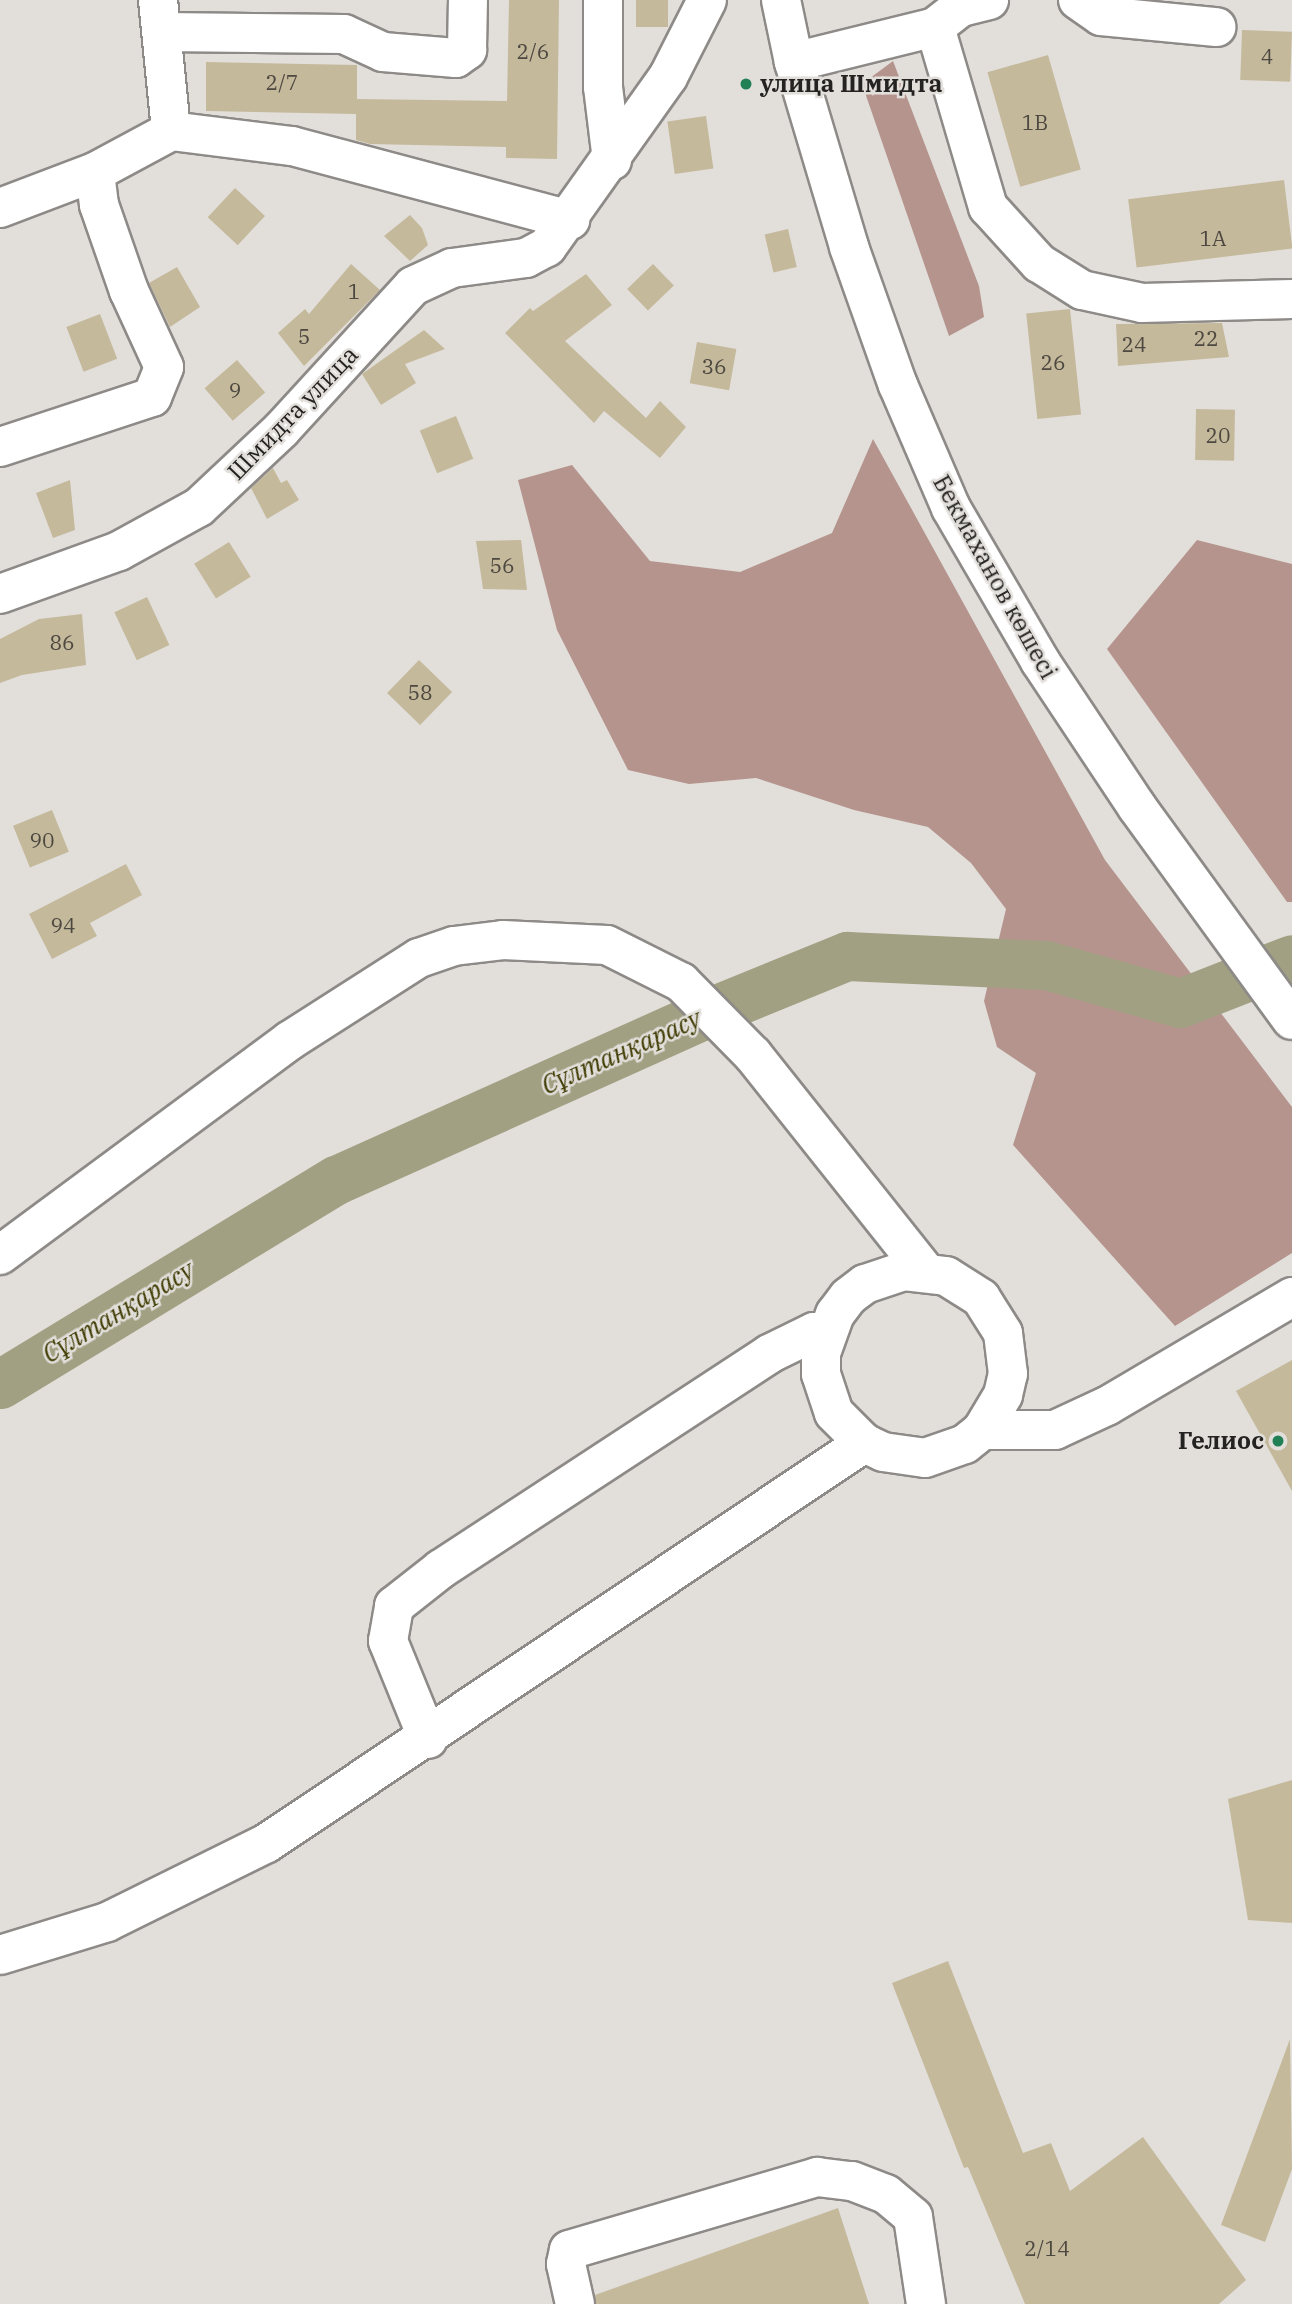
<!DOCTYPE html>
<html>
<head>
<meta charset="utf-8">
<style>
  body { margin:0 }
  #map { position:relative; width:1292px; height:2304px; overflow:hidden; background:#e2dfdb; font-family:"IBM Plex Serif",serif }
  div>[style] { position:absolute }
  .forest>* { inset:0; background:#b5948d }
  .river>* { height:49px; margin:-24.5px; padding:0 24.5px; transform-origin:24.5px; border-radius:24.5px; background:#a1a082 }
  .building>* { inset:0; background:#c5b99c; transform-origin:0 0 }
  .roads { filter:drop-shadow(2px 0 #8d8a87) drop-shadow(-2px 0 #8d8a87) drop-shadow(0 2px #8d8a87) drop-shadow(0 -2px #8d8a87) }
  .minor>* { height:38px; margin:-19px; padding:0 19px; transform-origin:19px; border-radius:19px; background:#fff }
  .major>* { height:38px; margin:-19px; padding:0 19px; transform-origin:19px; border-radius:19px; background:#fff }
  .dots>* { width:19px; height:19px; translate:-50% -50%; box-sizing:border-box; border:4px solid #e2dfdb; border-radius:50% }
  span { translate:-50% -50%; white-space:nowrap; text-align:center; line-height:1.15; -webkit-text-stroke:5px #e2dfdb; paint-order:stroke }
  .number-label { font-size:21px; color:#4d4840 }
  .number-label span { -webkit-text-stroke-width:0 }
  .poi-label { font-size:24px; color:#252322; font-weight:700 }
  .left { translate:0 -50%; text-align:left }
  .right { translate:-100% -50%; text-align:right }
  .street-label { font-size:24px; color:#252322 }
  .water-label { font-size:26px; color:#3f3b02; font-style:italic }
</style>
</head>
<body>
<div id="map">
  <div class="forest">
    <i style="clip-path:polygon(893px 61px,979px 286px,984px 317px,949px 336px,862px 84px)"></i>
    <i style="clip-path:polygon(873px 439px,1105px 860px,1292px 1107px,1292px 1253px,1175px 1326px,1013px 1145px,1036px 1073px,997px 1047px,984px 1001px,1006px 909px,971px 863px,928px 827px,854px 810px,756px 778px,689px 784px,628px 770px,557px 630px,518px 480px,572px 465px,650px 561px,740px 572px,832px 533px)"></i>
    <i style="clip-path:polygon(1197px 540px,1292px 564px,1292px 902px,1287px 902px,1107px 649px)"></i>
  </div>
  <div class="river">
    <i style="left:0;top:1384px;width:393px;rotate:-31.3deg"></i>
    <i style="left:336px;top:1180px;width:412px;rotate:-24.2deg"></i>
    <i style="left:712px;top:1011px;width:146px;rotate:-22.2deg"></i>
    <i style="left:847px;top:956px;width:199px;rotate:2.6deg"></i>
    <i style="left:1046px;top:965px;width:139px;rotate:15.8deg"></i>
    <i style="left:1180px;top:1003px;width:120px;rotate:-21.4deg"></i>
  </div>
  <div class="building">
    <i style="clip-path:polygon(509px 0,559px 0,557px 159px,506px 158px,506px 147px,370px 144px,356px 140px,356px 114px,206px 111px,206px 62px,357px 65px,357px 99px,507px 101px)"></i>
    <i style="left:636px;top:0;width:32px;height:27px"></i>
    <i style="left:1242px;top:30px;width:50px;height:50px;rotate:2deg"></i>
    <i style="left:1048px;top:55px;width:119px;height:63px;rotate:74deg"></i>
    <i style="left:706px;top:116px;width:53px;height:39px;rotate:82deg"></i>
    <i style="left:1284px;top:180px;width:69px;height:157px;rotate:83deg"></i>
    <i style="left:235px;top:188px;width:41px;height:40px;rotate:43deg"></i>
    <i style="clip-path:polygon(410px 215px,422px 228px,428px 245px,410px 261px,384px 236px)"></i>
    <i style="left:788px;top:229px;width:39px;height:24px;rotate:77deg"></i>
    <i style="clip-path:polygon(351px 264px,380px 290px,304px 366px,278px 333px,305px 309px,309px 314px)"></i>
    <i style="left:653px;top:264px;width:30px;height:36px;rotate:46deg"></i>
    <i style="clip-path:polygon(177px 267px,200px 307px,170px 327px,149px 283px)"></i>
    <i style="clip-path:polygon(586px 274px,612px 305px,565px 341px,646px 418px,660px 401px,686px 427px,660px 458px,604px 411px,594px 423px,505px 333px,530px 308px,533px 311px)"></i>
    <i style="left:1070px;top:309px;width:106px;height:44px;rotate:84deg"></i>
    <i style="left:100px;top:314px;width:48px;height:36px;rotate:69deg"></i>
    <i style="clip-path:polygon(1222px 323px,1229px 357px,1118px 366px,1116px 324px)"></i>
    <i style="clip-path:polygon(424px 330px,445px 349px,405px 364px,416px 383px,381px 405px,362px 374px)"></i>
    <i style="left:697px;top:342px;width:40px;height:42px;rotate:10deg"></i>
    <i style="left:237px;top:360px;width:43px;height:43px;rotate:49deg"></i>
    <i style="left:1196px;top:409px;width:39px;height:51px;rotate:1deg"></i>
    <i style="left:456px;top:416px;width:46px;height:39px;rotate:68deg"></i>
    <i style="clip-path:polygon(273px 468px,281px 483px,287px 480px,299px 500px,267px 519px,251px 488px)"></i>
    <i style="clip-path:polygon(70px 480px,75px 530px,53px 538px,36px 493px)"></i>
    <i style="clip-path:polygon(521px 540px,527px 590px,483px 589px,476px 541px)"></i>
    <i style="left:229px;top:542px;width:41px;height:41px;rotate:58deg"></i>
    <i style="left:147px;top:597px;width:53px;height:36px;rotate:65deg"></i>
    <i style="clip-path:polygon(82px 614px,86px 665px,22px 675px,0 683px,0 639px,39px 619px)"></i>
    <i style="left:419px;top:660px;width:46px;height:46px;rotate:44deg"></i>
    <i style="left:52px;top:810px;width:45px;height:42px;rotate:68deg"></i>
    <i style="clip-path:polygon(126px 864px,142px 895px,90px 923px,97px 936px,52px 959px,29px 914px)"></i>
    <i style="clip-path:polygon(1292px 1360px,1292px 1491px,1236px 1391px)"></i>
    <i style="clip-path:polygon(1292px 1780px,1292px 1923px,1248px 1920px,1228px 1799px)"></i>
    <i style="clip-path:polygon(948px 1961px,1023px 2153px,1051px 2143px,1070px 2191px,1143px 2137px,1246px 2280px,1219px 2304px,1025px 2304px,968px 2167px,964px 2168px,892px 1983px)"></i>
    <i style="clip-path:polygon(1290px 2039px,1292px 2169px,1265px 2242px,1221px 2225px)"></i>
    <i style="clip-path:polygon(838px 2208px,869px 2304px,596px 2304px,595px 2295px)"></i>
  </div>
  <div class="roads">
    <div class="minor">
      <i style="left:158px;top:0;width:132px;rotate:84.3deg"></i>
      <i style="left:603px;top:0;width:87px;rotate:90deg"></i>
      <i style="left:603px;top:87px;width:74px;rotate:83deg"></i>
      <i style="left:1078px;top:0;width:28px;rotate:35deg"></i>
      <i style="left:1101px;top:16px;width:116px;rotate:5.5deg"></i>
      <i style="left:935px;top:27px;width:33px;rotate:-38deg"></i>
      <i style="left:961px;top:7px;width:29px;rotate:-14deg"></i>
      <i style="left:163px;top:32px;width:181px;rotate:0.6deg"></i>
      <i style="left:344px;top:34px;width:43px;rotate:24.8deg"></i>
      <i style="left:383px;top:52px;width:73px;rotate:4.7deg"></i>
      <i style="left:456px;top:58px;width:14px;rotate:-36deg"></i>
      <i style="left:467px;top:50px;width:50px;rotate:-88.9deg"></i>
      <i style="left:794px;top:62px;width:145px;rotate:-13.9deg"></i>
      <i style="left:935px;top:27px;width:188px;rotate:73.6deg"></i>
      <i style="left:988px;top:207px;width:76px;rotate:47.7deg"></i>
      <i style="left:1039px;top:263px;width:51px;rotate:32.1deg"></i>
      <i style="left:1082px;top:290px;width:61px;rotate:12.2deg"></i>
      <i style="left:1142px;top:303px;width:150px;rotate:-1.5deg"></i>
      <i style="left:0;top:208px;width:102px;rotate:-20.8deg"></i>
      <i style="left:95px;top:172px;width:86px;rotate:-28.3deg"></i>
      <i style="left:171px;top:131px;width:122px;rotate:7.1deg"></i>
      <i style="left:292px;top:146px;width:288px;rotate:14.9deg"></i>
      <i style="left:0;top:447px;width:160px;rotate:-18.2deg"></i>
      <i style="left:152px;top:397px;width:32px;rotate:-68deg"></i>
      <i style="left:164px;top:367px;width:84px;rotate:-114.7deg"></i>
      <i style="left:129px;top:291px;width:91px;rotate:-109.2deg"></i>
      <i style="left:99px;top:205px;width:33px;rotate:-97deg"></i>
      <i style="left:0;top:594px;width:127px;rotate:-19.9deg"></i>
      <i style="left:119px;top:551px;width:91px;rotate:-28.8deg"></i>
      <i style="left:199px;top:507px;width:112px;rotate:-43.2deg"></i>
      <i style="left:281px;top:430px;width:195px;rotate:-47.5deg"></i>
      <i style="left:413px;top:286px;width:43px;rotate:-24.8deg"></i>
      <i style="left:452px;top:268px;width:75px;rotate:-7.7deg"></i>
      <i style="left:526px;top:258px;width:24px;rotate:-28deg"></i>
      <i style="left:547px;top:247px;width:209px;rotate:-54.6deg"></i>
      <i style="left:668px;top:77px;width:86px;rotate:-63.1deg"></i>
      <i style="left:0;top:1255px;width:360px;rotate:-36.5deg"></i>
      <i style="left:289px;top:1041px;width:154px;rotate:-32.6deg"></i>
      <i style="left:419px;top:958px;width:37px;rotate:-19deg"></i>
      <i style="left:454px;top:946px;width:49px;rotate:-7deg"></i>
      <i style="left:503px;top:940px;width:104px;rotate:2.8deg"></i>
      <i style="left:607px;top:945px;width:83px;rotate:26.6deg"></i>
      <i style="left:681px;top:982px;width:103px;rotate:45.4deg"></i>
      <i style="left:753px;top:1055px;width:276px;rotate:51.5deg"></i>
      <i style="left:982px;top:1430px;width:41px;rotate:-59deg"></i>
      <i style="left:1003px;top:1395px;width:22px;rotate:-77deg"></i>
      <i style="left:1008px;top:1374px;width:41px;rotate:-97deg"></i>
      <i style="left:1003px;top:1333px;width:41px;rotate:-122.2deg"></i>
      <i style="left:981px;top:1298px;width:41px;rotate:-147.8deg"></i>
      <i style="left:946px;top:1276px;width:42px;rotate:-173.2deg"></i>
      <i style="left:904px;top:1271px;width:41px;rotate:161.6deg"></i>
      <i style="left:865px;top:1284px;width:21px;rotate:143deg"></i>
      <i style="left:848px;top:1297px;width:21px;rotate:127deg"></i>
      <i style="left:835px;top:1314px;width:41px;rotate:109.7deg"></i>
      <i style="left:821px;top:1353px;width:21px;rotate:90deg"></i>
      <i style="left:821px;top:1374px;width:41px;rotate:71.6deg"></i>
      <i style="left:834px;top:1413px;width:42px;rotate:45deg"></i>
      <i style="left:864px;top:1443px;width:21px;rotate:25deg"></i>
      <i style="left:883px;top:1452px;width:42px;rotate:8.1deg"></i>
      <i style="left:925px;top:1458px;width:42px;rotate:-19.3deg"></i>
      <i style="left:965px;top:1444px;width:22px;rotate:-39deg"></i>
      <i style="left:982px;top:1430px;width:73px"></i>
      <i style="left:1055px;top:1430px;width:57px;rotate:-24.8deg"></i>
      <i style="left:1107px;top:1406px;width:215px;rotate:-30.5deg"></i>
      <i style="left:428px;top:1739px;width:106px;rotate:-112.2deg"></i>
      <i style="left:388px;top:1641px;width:36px;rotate:-80deg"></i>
      <i style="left:394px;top:1606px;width:60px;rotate:-38.2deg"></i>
      <i style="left:441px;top:1569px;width:392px;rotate:-33.2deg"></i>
      <i style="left:769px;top:1354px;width:50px;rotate:-26.1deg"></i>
      <i style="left:814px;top:1332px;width:12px;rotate:5deg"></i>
      <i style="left:0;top:1955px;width:112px;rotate:-17.1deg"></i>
      <i style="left:107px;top:1922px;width:178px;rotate:-26.3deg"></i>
      <i style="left:267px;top:1843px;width:719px;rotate:-33.82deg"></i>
      <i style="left:575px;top:2304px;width:41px;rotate:-102.7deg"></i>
      <i style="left:566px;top:2264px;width:14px;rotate:-78deg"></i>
      <i style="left:569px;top:2250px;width:259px;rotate:-16.4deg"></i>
      <i style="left:817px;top:2177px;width:35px;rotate:7deg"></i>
      <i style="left:852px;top:2181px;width:36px;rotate:21deg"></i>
      <i style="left:886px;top:2194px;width:35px;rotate:40deg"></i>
      <i style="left:913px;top:2217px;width:88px;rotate:81.5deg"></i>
    </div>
    <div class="major">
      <i style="left:781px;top:0;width:63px;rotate:78.2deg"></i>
      <i style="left:794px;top:62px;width:193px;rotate:73.4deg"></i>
      <i style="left:849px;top:247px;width:146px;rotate:70.5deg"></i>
      <i style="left:898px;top:385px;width:134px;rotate:66.7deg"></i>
      <i style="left:951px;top:508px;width:177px;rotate:59.8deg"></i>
      <i style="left:1040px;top:661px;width:175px;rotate:56.4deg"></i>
      <i style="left:1137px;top:807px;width:263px;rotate:54deg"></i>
    </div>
  </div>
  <div class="dots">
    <i style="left:746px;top:84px;background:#228057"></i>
    <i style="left:1278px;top:1441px;background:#228057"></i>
  </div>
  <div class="number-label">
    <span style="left:533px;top:51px">2/6</span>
    <span style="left:1267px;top:56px">4</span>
    <span style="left:282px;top:82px">2/7</span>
    <span style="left:1035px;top:122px">1В</span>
    <span style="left:1213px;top:238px">1А</span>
    <span style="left:354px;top:291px">1</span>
    <span style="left:304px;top:336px">5</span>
    <span style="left:1206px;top:338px">22</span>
    <span style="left:1134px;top:344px">24</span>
    <span style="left:1053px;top:362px">26</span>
    <span style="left:714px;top:366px">36</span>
    <span style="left:235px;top:390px">9</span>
    <span style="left:1218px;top:435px">20</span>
    <span style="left:502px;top:565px">56</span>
    <span style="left:62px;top:642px">86</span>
    <span style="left:420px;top:692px">58</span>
    <span style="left:42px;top:840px">90</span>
    <span style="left:63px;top:925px">94</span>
    <span style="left:1047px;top:2248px">2/14</span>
  </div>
  <div class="poi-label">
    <span class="left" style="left:760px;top:84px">улица Шмидта</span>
    <span class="right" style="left:1264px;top:1441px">Гелиос</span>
  </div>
  <div class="street-label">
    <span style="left:293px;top:413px;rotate:-46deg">Шмидта улица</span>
    <span style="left:995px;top:577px;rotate:61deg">Бекмаханов көшесі</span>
  </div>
  <div class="water-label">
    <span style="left:621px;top:1052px;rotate:-24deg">Сұлтанқарасу</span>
    <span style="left:118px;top:1312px;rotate:-31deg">Сұлтанқарасу</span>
  </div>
</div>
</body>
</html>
